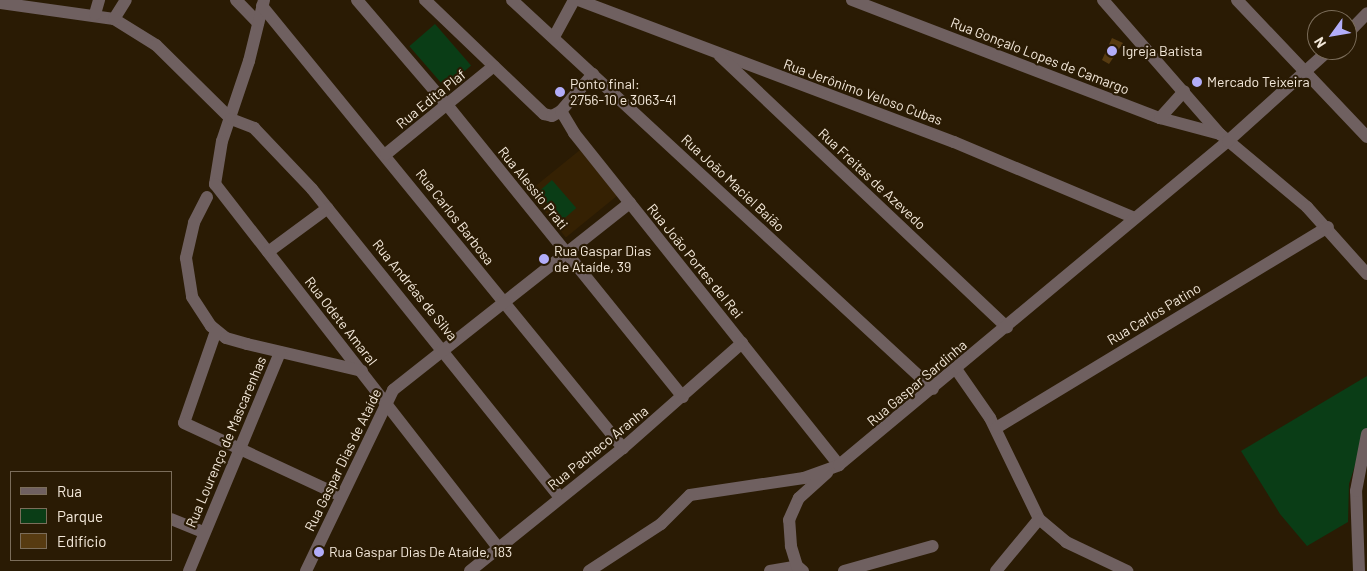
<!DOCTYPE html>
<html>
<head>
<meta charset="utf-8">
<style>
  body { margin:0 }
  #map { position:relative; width:1367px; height:571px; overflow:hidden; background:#2a1b04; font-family:Barlow,sans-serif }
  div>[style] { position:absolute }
  .built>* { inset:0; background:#352103; transform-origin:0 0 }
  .green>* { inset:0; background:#0a3d16; transform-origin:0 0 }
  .building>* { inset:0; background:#573b11 }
  .minor>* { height:12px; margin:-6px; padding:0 6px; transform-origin:6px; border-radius:6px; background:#6f6060 }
  .dots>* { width:14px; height:14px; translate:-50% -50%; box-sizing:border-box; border:2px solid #2a1b04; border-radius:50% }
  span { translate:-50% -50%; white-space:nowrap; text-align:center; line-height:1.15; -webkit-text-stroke:4.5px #2a1b04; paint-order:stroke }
  .poi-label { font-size:14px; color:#f4e9db }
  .left { translate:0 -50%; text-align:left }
  .street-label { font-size:14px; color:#f4e9db }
  .legend { position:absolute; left:10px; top:471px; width:162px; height:90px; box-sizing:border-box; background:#2a1b04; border:1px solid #7b6d5a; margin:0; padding:6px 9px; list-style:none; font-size:15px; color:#f4e9db }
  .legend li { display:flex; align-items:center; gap:10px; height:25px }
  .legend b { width:25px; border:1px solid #7b6d5a }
  .north { position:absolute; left:1307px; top:10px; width:50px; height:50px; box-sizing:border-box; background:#2a1b04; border:1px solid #7b6d5a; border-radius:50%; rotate:238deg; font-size:14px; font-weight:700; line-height:20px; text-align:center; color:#f4e9db }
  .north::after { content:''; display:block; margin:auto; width:18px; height:22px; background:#b2adf9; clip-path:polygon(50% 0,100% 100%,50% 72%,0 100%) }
</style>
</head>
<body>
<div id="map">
  <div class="built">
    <i style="left:580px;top:150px;width:59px;height:66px;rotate:51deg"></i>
  </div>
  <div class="green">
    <i style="left:435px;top:24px;width:55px;height:34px;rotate:49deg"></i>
    <i style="left:552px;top:180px;width:37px;height:19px;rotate:49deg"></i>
    <i style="clip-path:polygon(1367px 376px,1367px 428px,1349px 484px,1348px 522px,1307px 546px,1280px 514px,1241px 451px)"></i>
  </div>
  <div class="building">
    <i style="clip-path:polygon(1112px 38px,1123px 43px,1109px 64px,1102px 60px)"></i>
  </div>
  <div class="minor">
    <i style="left:236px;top:0;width:32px;rotate:46deg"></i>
    <i style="left:264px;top:0;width:63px;rotate:103.8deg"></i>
    <i style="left:249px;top:61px;width:84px;rotate:108.6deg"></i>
    <i style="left:222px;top:141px;width:44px;rotate:99.2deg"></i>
    <i style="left:215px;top:184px;width:461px;rotate:52.1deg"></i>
    <i style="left:357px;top:0;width:140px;rotate:49.4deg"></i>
    <i style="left:448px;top:106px;width:374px;rotate:51.1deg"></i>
    <i style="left:425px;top:0;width:165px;rotate:43.8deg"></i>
    <i style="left:544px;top:114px;width:8px;rotate:14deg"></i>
    <i style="left:552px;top:116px;width:10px;rotate:-29deg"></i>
    <i style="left:561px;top:111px;width:49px;rotate:-49.1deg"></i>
    <i style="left:512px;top:0;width:573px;rotate:42.74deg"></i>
    <i style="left:578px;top:0;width:402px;rotate:20.7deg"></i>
    <i style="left:954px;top:142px;width:196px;rotate:22.8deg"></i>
    <i style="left:852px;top:0;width:330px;rotate:21deg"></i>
    <i style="left:1160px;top:118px;width:62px;rotate:14.9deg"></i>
    <i style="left:1103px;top:0;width:178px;rotate:48.9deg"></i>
    <i style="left:1220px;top:134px;width:114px;rotate:40deg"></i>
    <i style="left:1307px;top:207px;width:90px;rotate:48.2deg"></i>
    <i style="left:1237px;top:0;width:189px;rotate:46.5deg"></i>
    <i style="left:0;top:3px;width:115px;rotate:8deg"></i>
    <i style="left:114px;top:19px;width:49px;rotate:31.8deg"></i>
    <i style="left:156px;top:45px;width:105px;rotate:44.6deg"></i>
    <i style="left:262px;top:6px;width:571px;rotate:50.76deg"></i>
    <i style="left:95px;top:14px;width:15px;rotate:-74deg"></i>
    <i style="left:114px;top:19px;width:22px;rotate:-58deg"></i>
    <i style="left:1347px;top:34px;width:29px;rotate:-46deg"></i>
    <i style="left:554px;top:37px;width:42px;rotate:-61.6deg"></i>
    <i style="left:720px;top:56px;width:395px;rotate:43.4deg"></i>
    <i style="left:561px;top:111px;width:26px;rotate:59deg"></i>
    <i style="left:574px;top:133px;width:425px;rotate:51.4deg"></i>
    <i style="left:1160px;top:118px;width:36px;rotate:-48deg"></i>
    <i style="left:231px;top:119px;width:25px;rotate:21deg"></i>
    <i style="left:254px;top:128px;width:84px;rotate:46.4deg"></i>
    <i style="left:312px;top:189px;width:396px;rotate:51.2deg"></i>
    <i style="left:386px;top:154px;width:139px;rotate:-39.2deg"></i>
    <i style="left:207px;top:197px;width:29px;rotate:117deg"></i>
    <i style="left:194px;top:223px;width:36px;rotate:103deg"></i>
    <i style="left:186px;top:258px;width:39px;rotate:81deg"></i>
    <i style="left:192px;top:297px;width:35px;rotate:57deg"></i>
    <i style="left:211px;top:326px;width:19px;rotate:39deg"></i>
    <i style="left:226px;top:338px;width:22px;rotate:16deg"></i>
    <i style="left:247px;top:344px;width:118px;rotate:13.2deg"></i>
    <i style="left:268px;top:252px;width:74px;rotate:-36.3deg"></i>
    <i style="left:216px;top:331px;width:97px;rotate:109.2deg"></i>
    <i style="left:184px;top:423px;width:173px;rotate:24.9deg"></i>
    <i style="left:956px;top:369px;width:60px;rotate:55.2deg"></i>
    <i style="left:990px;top:418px;width:112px;rotate:64.1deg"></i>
    <i style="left:1039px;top:519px;width:35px;rotate:40deg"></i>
    <i style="left:1066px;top:542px;width:68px;rotate:25.4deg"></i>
    <i style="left:996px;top:428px;width:388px;rotate:-31.2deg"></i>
    <i style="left:171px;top:519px;width:35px;rotate:22deg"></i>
    <i style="left:189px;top:571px;width:237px;rotate:-67.4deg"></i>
    <i style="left:306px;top:571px;width:201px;rotate:-64.3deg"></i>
    <i style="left:393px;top:390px;width:302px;rotate:-38.3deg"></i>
    <i style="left:470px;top:571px;width:196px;rotate:-38.8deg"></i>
    <i style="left:623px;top:448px;width:159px;rotate:-41.4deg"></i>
    <i style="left:589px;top:571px;width:86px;rotate:-33.1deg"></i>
    <i style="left:661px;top:524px;width:41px;rotate:-45deg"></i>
    <i style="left:690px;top:495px;width:115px;rotate:-8.5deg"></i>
    <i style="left:804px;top:478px;width:37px;rotate:-20deg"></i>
    <i style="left:839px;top:465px;width:506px;rotate:-39.79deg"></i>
    <i style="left:1228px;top:141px;width:136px;rotate:-42deg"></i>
    <i style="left:770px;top:571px;width:27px;rotate:-10deg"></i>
    <i style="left:803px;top:571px;width:8px;rotate:-140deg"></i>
    <i style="left:797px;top:566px;width:21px;rotate:-107deg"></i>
    <i style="left:791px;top:546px;width:26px;rotate:-94deg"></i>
    <i style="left:789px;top:520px;width:24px;rotate:-66deg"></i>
    <i style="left:799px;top:498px;width:38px;rotate:-42deg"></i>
    <i style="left:844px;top:571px;width:92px;rotate:-15.7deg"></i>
    <i style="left:996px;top:571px;width:67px;rotate:-50.4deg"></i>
    <i style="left:1359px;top:571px;width:80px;rotate:-92.1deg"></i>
    <i style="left:1356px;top:491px;width:58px;rotate:-79.1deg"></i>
  </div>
  <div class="dots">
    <i style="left:1112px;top:51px;background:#b2adf9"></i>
    <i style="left:1197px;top:82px;background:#b2adf9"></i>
    <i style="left:560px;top:92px;background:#b2adf9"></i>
    <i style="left:544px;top:259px;background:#b2adf9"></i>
    <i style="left:319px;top:552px;background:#b2adf9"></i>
  </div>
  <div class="poi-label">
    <span class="left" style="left:1122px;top:51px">Igreja Batista</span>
    <span class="left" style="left:1207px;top:82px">Mercado Teixeira</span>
    <span class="left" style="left:570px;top:92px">Ponto final:<br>2756-10 e 3063-41</span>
    <span class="left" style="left:554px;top:259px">Rua Gaspar Dias<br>de Ataíde, 39</span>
    <span class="left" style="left:329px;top:552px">Rua Gaspar Dias De Ataíde, 183</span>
  </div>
  <div class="street-label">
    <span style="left:1040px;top:56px;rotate:21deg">Rua Gonçalo Lopes de Camargo</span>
    <span style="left:863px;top:92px;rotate:20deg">Rua Jerônimo Veloso Cubas</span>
    <span style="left:431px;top:99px;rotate:-39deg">Rua Edita Plaf</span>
    <span style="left:872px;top:179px;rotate:43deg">Rua Freitas de Azevedo</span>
    <span style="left:733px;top:183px;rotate:43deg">Rua João Maciel Baião</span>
    <span style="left:533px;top:188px;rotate:51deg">Rua Alessio Prati</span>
    <span style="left:455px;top:217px;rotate:52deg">Rua Carlos Barbosa</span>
    <span style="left:695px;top:261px;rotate:51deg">Rua João Portes del Rei</span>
    <span style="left:415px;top:290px;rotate:51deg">Rua Andréas de Silva</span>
    <span style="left:1154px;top:314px;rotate:-31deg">Rua Carlos Patino</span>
    <span style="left:341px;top:321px;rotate:52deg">Rua Odete Amaral</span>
    <span style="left:917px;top:383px;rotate:-40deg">Rua Gaspar Sardinha</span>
    <span style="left:226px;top:442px;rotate:-67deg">Rua Lourenço de Mascarenhas</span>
    <span style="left:598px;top:448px;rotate:-39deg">Rua Pacheco Aranha</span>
    <span style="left:343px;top:460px;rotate:-64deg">Rua Gaspar Dias de Ataíde</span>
  </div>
  <ul class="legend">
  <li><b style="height:6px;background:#6f6060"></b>Rua</li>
  <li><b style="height:14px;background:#0a3d16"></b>Parque</li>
  <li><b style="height:14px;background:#573b11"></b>Edifício</li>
  </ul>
  <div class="north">N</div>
</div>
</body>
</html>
